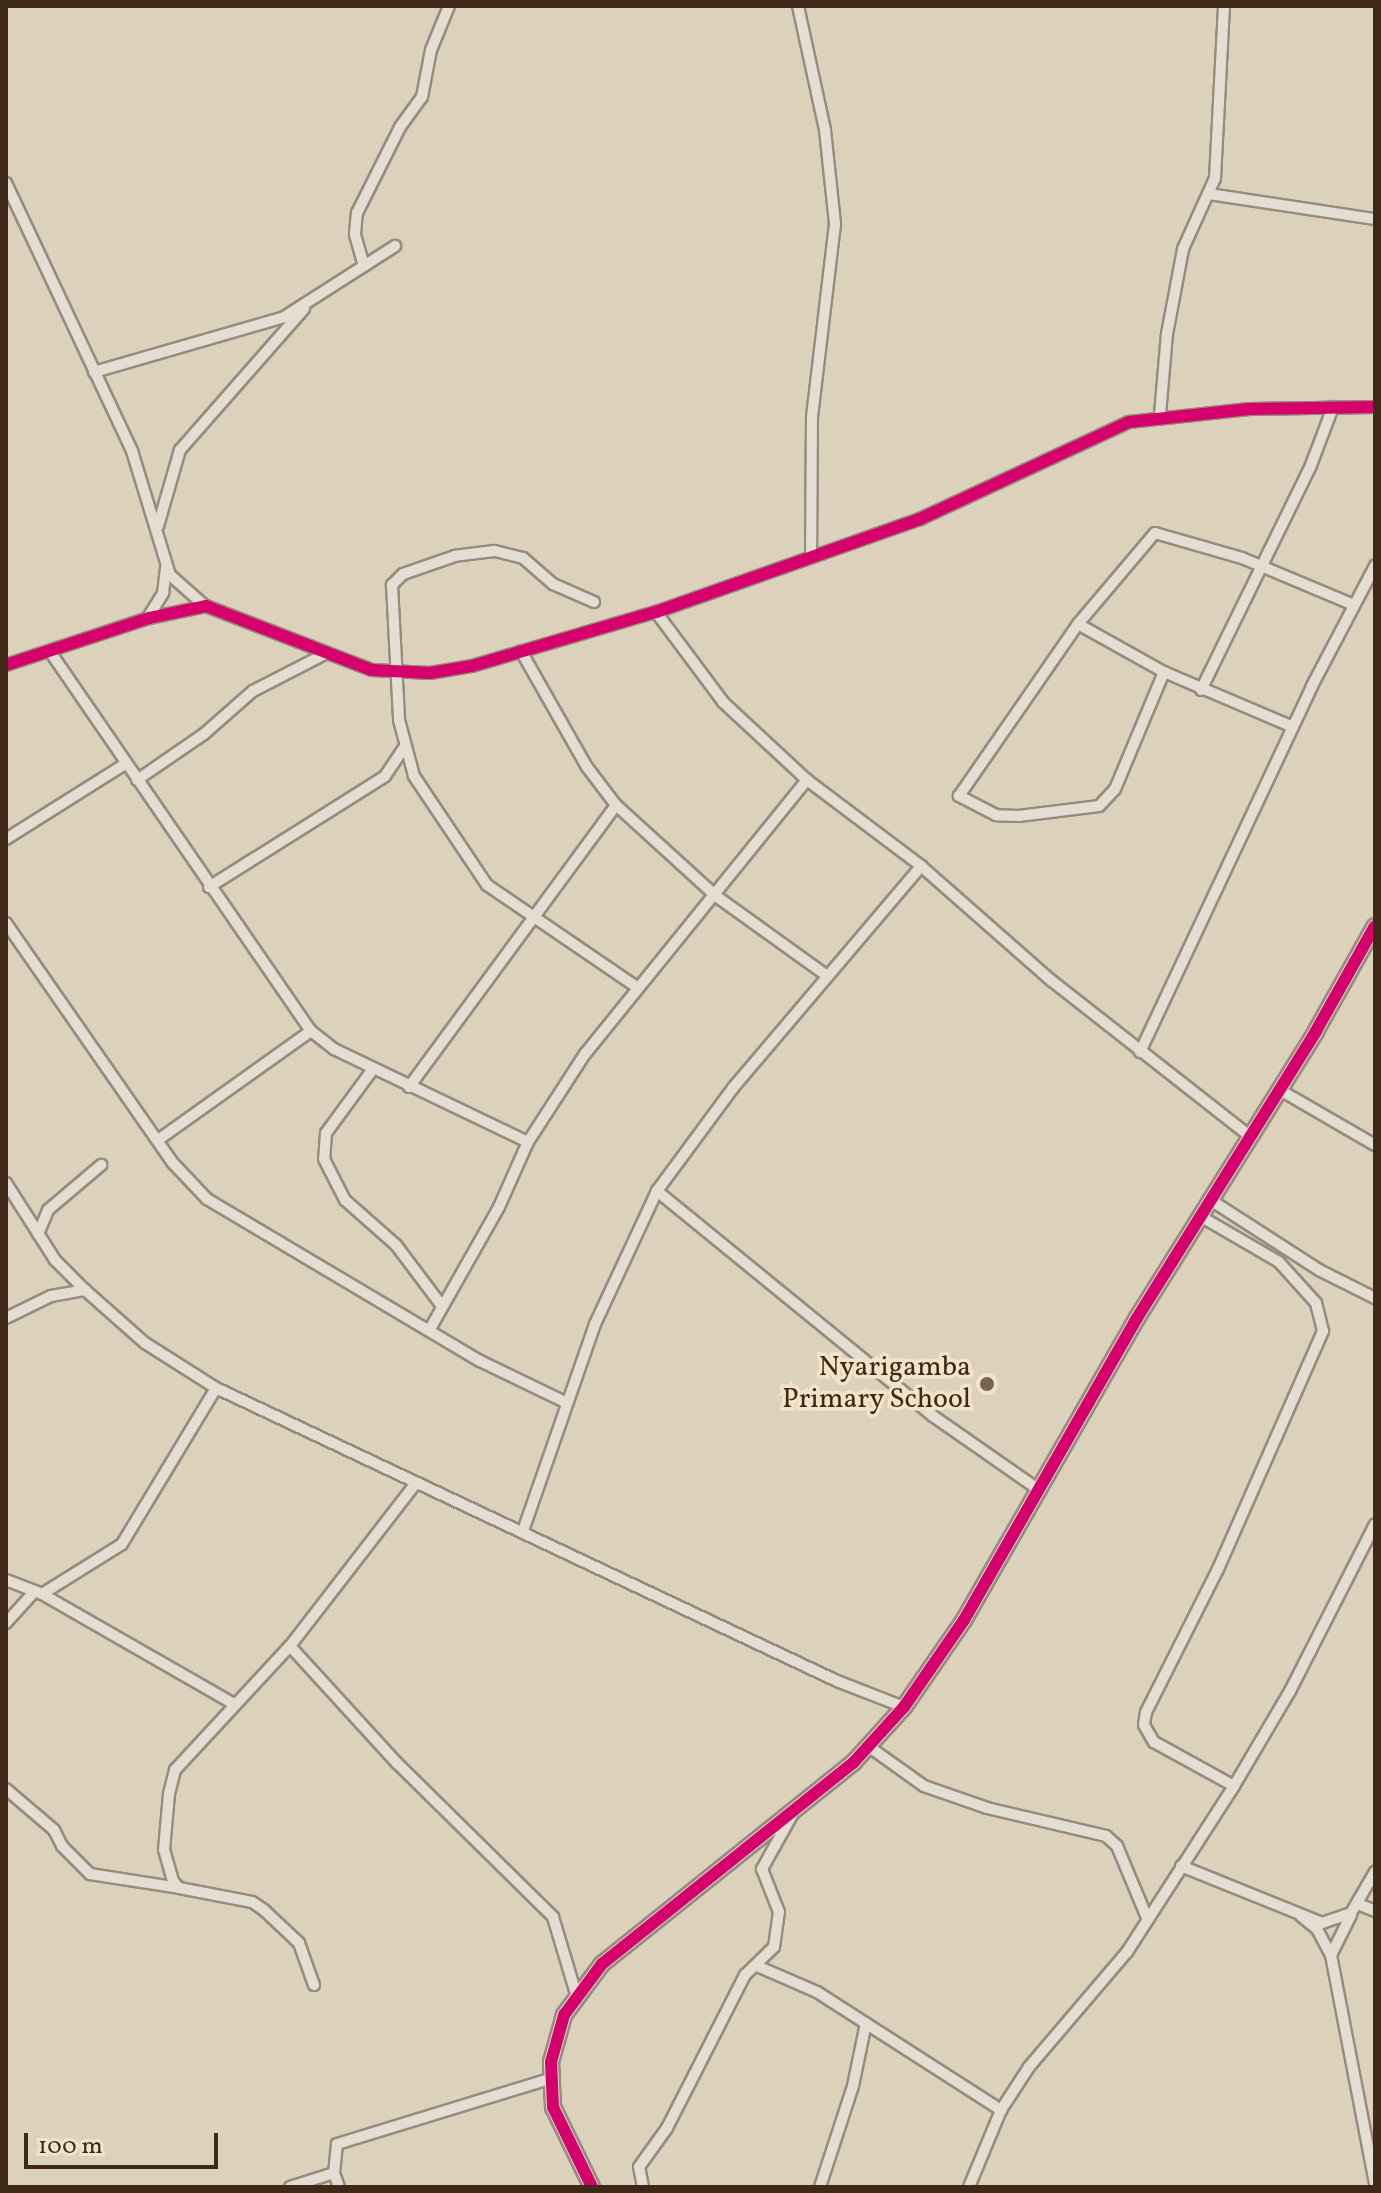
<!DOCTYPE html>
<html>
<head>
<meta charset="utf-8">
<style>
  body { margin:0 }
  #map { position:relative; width:1381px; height:2193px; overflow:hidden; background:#dcd1ba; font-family:Vollkorn,serif }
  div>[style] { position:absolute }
  .roads { filter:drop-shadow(2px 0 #958c7e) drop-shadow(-2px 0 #958c7e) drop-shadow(0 2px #958c7e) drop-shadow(0 -2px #958c7e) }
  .street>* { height:10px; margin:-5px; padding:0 5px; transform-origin:5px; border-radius:5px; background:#e3ddd2 }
  .secondary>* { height:14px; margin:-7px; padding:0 7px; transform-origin:7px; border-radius:7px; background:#e3ddd2 }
  .cycleway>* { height:12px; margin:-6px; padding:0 6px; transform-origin:6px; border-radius:6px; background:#d6006c }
  .dots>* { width:22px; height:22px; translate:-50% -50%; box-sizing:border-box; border:4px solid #f1e4c9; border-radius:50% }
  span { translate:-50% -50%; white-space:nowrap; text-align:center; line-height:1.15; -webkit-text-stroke:7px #f1e4c9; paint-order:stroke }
  .poi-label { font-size:28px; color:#3f2818 }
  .right { translate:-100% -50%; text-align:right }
  .frame { position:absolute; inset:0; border:8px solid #3f2818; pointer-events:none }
  .scale { position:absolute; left:24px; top:2133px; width:194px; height:36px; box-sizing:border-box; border:4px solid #3f2818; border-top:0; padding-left:10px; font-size:24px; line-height:28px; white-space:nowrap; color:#3f2818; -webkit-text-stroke:6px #f1e4c9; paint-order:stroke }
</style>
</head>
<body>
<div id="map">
  <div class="roads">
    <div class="street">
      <i style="left:798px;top:6px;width:127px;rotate:77.7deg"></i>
      <i style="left:825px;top:130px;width:95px;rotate:83.9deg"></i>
      <i style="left:835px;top:224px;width:195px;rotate:96.8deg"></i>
      <i style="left:812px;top:418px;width:139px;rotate:90.4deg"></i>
      <i style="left:6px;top:183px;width:296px;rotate:64.8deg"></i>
      <i style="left:132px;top:451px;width:130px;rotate:73deg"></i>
      <i style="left:170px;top:575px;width:45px;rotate:41.4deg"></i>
      <i style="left:1209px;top:194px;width:168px;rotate:8.6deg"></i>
      <i style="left:364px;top:266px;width:33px;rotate:-106deg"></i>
      <i style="left:355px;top:234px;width:21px;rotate:-85deg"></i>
      <i style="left:357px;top:213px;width:96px;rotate:-63.4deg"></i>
      <i style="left:400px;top:127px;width:37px;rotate:-54deg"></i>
      <i style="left:422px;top:97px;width:48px;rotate:-79.2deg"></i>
      <i style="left:431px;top:50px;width:48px;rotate:-67.8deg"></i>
      <i style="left:94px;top:372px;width:198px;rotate:-16.1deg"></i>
      <i style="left:284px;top:317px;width:132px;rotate:-32.6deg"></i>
      <i style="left:1160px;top:415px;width:81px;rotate:-85.1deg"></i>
      <i style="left:1167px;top:334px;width:86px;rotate:-79.3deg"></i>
      <i style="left:1183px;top:249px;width:78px;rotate:-65.7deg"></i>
      <i style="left:1215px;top:178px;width:172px;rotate:-87deg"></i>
      <i style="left:158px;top:526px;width:79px;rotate:-73.9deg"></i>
      <i style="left:180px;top:450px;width:188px;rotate:-48.7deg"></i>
      <i style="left:594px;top:602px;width:45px;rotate:-156.3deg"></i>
      <i style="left:553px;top:584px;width:40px;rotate:-139deg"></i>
      <i style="left:523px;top:558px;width:30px;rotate:-166deg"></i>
      <i style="left:494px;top:551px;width:39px;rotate:173deg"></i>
      <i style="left:455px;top:556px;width:55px;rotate:160.9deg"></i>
      <i style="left:403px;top:574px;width:16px;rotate:135deg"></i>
      <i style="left:392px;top:585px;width:135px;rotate:87deg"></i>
      <i style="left:399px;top:720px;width:58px;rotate:75deg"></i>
      <i style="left:414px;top:776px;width:131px;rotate:56.2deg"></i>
      <i style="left:487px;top:885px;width:183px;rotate:34.3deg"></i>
      <i style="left:656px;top:612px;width:112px;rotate:53.3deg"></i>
      <i style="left:723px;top:702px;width:115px;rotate:42.9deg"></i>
      <i style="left:807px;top:780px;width:143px;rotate:37deg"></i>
      <i style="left:921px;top:866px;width:174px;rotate:41.3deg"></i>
      <i style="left:1052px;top:981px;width:253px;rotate:38.1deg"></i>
      <i style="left:147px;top:619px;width:31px;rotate:-58deg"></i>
      <i style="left:163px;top:593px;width:26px;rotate:-83deg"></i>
      <i style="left:1078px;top:624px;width:98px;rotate:29.2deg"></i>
      <i style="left:1164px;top:672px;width:140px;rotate:23.1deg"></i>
      <i style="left:521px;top:651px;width:133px;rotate:60.4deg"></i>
      <i style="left:587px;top:767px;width:48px;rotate:52.7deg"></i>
      <i style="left:616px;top:805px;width:135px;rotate:42.3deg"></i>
      <i style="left:716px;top:896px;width:135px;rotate:35.7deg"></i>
      <i style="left:51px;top:653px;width:459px;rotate:55.5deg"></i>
      <i style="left:311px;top:1031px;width:29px;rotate:38deg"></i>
      <i style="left:334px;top:1049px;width:215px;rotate:25.6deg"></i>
      <i style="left:6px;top:665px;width:151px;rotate:-18.2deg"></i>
      <i style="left:149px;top:618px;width:58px;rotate:-11.9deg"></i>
      <i style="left:206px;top:606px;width:178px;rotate:21.1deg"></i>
      <i style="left:372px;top:670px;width:58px;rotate:3deg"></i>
      <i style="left:430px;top:673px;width:43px;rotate:-9.5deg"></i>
      <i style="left:472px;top:666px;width:192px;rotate:-16.4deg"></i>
      <i style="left:656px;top:612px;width:280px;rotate:-19.4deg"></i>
      <i style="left:920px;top:519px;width:230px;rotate:-24.9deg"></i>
      <i style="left:1129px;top:422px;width:121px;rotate:-6.2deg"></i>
      <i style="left:1249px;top:409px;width:126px;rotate:-0.9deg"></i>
      <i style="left:1164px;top:672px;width:127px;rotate:112.7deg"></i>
      <i style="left:1115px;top:789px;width:23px;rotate:133deg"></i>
      <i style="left:1099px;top:806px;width:81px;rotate:172.9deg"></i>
      <i style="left:1019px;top:816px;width:23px;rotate:-178deg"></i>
      <i style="left:996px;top:815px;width:42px;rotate:-152.8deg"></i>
      <i style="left:959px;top:796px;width:209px;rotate:-55.3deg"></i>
      <i style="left:1078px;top:624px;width:119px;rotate:-49.8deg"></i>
      <i style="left:1155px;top:533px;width:91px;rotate:16deg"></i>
      <i style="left:1242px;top:558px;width:121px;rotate:22.8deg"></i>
      <i style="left:1201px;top:690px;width:250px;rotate:-63.9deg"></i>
      <i style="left:1311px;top:465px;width:62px;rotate:-69.2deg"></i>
      <i style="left:137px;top:780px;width:81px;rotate:-34.5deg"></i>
      <i style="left:204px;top:734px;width:65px;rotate:-41.3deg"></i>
      <i style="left:253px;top:691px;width:79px;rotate:-27.2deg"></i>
      <i style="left:6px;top:839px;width:141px;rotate:-32.2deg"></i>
      <i style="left:209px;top:887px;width:208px;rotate:-32.2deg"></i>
      <i style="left:385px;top:776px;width:34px;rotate:-56deg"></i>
      <i style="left:6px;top:923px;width:291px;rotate:55.2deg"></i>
      <i style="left:172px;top:1162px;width:51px;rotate:46.6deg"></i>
      <i style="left:207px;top:1199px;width:317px;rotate:30.7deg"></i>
      <i style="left:480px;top:1361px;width:94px;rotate:25.8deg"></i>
      <i style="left:1140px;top:1052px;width:404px;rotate:-64.8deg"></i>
      <i style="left:1312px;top:686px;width:136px;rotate:-62.3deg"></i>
      <i style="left:373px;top:1069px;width:79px;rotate:126.3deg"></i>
      <i style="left:326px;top:1133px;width:26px;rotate:94deg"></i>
      <i style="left:324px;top:1159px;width:46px;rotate:62.9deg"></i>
      <i style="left:345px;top:1200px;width:68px;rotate:41.4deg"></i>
      <i style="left:396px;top:1245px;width:76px;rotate:53deg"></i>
      <i style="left:409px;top:1087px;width:350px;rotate:-53.7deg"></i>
      <i style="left:1280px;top:1090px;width:110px;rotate:30.1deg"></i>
      <i style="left:158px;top:1140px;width:188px;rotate:-35.5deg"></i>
      <i style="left:6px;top:1183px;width:91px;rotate:57.5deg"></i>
      <i style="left:55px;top:1260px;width:42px;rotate:45deg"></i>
      <i style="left:85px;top:1290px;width:80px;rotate:41.5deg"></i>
      <i style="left:145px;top:1343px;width:84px;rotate:32.4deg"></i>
      <i style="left:216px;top:1388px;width:687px;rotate:25.26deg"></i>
      <i style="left:837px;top:1681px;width:72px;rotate:21.2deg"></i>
      <i style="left:657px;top:1191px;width:356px;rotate:39.2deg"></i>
      <i style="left:933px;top:1416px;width:129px;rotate:34.9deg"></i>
      <i style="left:1209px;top:1199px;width:131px;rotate:32.8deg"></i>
      <i style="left:1319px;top:1270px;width:63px;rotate:26.6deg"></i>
      <i style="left:1200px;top:1216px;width:91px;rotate:30.2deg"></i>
      <i style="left:1279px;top:1262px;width:55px;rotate:47.9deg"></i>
      <i style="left:1316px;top:1303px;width:29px;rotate:76deg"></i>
      <i style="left:1323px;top:1331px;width:260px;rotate:113.8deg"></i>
      <i style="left:1218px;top:1569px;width:160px;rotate:116.7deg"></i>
      <i style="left:1146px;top:1712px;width:13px;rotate:99deg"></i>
      <i style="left:1144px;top:1725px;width:20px;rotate:60deg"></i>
      <i style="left:1154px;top:1742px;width:91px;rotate:28.8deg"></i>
      <i style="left:38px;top:1234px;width:26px;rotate:-67deg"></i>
      <i style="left:48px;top:1210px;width:70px;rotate:-40.3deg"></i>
      <i style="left:6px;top:1318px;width:50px;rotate:-26.1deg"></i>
      <i style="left:51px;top:1296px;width:35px;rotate:-10deg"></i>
      <i style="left:430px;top:1329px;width:140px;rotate:-60.5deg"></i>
      <i style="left:499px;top:1207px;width:71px;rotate:-66deg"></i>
      <i style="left:528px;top:1142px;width:105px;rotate:-57.1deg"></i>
      <i style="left:585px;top:1054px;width:353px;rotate:-51deg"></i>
      <i style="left:523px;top:1531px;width:219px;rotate:-70.8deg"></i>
      <i style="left:595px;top:1324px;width:147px;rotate:-65deg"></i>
      <i style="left:657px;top:1191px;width:128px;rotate:-53.6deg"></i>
      <i style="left:733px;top:1088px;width:291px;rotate:-49.7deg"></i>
      <i style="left:6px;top:1580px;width:39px;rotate:21deg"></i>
      <i style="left:42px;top:1594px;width:219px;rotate:29.8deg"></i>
      <i style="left:42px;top:1594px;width:94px;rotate:-32deg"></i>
      <i style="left:122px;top:1544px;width:182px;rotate:-58.9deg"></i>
      <i style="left:6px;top:1623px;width:43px;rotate:-47.8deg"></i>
      <i style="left:290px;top:1646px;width:159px;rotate:47.6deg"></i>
      <i style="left:397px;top:1763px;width:219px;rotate:44.6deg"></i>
      <i style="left:553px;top:1917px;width:84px;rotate:73.3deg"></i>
      <i style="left:868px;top:1746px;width:69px;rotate:35.5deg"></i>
      <i style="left:924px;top:1786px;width:67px;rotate:19.2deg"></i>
      <i style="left:987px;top:1808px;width:122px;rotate:13.2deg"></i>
      <i style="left:1106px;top:1836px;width:15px;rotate:42deg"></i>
      <i style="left:1117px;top:1846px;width:80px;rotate:67.3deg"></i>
      <i style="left:6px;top:1789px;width:63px;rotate:40.5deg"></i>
      <i style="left:54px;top:1830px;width:18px;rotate:63deg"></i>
      <i style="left:62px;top:1846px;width:40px;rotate:45deg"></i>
      <i style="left:90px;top:1874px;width:90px;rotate:8.9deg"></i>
      <i style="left:1181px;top:1866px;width:152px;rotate:22deg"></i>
      <i style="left:1322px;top:1923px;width:31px;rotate:-19deg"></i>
      <i style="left:1351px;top:1913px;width:48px;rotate:-59.7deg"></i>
      <i style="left:1358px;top:1904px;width:18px;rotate:22deg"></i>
      <i style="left:1301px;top:1916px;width:21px;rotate:39deg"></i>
      <i style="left:1317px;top:1929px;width:30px;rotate:62deg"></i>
      <i style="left:1331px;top:1955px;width:233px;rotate:79.1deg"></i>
      <i style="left:1331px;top:1955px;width:45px;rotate:-63.4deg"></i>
      <i style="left:757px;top:1966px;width:65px;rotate:23.4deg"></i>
      <i style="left:817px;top:1992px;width:219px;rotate:32.7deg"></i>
      <i style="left:314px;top:1985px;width:45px;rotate:-109.7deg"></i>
      <i style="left:299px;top:1943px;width:48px;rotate:-136.7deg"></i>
      <i style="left:264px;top:1910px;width:14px;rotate:-146deg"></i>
      <i style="left:252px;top:1902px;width:74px;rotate:-169.1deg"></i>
      <i style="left:179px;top:1888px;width:9px;rotate:-131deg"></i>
      <i style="left:173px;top:1881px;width:32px;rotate:-106deg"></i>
      <i style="left:164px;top:1850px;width:56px;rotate:-84.9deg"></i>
      <i style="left:169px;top:1794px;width:25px;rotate:-76deg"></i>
      <i style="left:175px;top:1770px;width:169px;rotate:-47.2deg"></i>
      <i style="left:290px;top:1646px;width:205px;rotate:-52.3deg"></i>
      <i style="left:290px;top:2187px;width:46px;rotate:-17.7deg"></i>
      <i style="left:339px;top:2187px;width:15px;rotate:-110deg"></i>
      <i style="left:334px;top:2173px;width:29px;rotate:-84deg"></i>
      <i style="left:337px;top:2144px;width:223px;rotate:-17deg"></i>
      <i style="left:643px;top:2187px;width:20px;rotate:-101deg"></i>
      <i style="left:639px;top:2167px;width:48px;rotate:-54.3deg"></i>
      <i style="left:667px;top:2128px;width:172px;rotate:-63deg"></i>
      <i style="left:745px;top:1975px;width:40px;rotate:-44deg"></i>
      <i style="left:774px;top:1947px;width:35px;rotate:-82deg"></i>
      <i style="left:779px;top:1912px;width:46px;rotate:-111.6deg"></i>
      <i style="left:762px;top:1869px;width:62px;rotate:-60.9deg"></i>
      <i style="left:820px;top:2187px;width:106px;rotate:-71.9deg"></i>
      <i style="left:853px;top:2086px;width:64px;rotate:-78.3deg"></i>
      <i style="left:969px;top:2187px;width:83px;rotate:-67.4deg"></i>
      <i style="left:1001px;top:2110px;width:51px;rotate:-56.9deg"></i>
      <i style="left:1029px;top:2067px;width:151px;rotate:-49.6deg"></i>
      <i style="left:1127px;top:1952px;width:197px;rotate:-57.2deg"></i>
      <i style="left:1234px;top:1786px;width:110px;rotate:-59.5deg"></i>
      <i style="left:1290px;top:1691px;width:187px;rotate:-63deg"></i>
    </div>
    <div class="secondary">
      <i style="left:592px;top:2187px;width:89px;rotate:-116deg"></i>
      <i style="left:553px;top:2107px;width:45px;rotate:-92.5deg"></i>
      <i style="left:551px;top:2062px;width:49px;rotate:-74.5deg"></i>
      <i style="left:564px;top:2015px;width:64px;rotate:-53.3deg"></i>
      <i style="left:602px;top:1964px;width:322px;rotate:-38.7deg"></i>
      <i style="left:853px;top:1763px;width:76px;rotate:-47.7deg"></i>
      <i style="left:904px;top:1707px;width:106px;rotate:-55.4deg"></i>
      <i style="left:964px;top:1620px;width:348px;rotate:-60.2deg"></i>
      <i style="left:1137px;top:1318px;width:338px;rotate:-58deg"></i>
      <i style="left:1316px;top:1031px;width:120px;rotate:-60.7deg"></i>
    </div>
  </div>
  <div class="cycleway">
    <i style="left:6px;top:665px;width:151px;rotate:-18.2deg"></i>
    <i style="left:149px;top:618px;width:58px;rotate:-11.9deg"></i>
    <i style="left:206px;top:606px;width:178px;rotate:21.1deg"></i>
    <i style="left:372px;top:670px;width:58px;rotate:3deg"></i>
    <i style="left:430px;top:673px;width:43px;rotate:-9.5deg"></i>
    <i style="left:472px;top:666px;width:192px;rotate:-16.4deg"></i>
    <i style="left:656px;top:612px;width:280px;rotate:-19.4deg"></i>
    <i style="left:920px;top:519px;width:230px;rotate:-24.9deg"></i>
    <i style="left:1129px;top:422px;width:121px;rotate:-6.2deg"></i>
    <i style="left:1249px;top:409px;width:126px;rotate:-0.9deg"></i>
    <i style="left:592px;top:2187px;width:89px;rotate:-116deg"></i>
    <i style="left:553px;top:2107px;width:45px;rotate:-92.5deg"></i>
    <i style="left:551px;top:2062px;width:49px;rotate:-74.5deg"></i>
    <i style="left:564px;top:2015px;width:64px;rotate:-53.3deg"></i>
    <i style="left:602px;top:1964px;width:322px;rotate:-38.7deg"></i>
    <i style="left:853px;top:1763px;width:76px;rotate:-47.7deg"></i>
    <i style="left:904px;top:1707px;width:106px;rotate:-55.4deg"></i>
    <i style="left:964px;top:1620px;width:348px;rotate:-60.2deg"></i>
    <i style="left:1137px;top:1318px;width:338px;rotate:-58deg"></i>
    <i style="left:1316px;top:1031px;width:120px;rotate:-60.7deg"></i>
  </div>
  <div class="dots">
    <i style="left:987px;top:1384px;background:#766351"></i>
  </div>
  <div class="poi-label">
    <span class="right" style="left:971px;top:1384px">Nyarigamba<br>Primary School</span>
  </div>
  <div class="frame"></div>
  <div class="scale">100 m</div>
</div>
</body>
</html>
